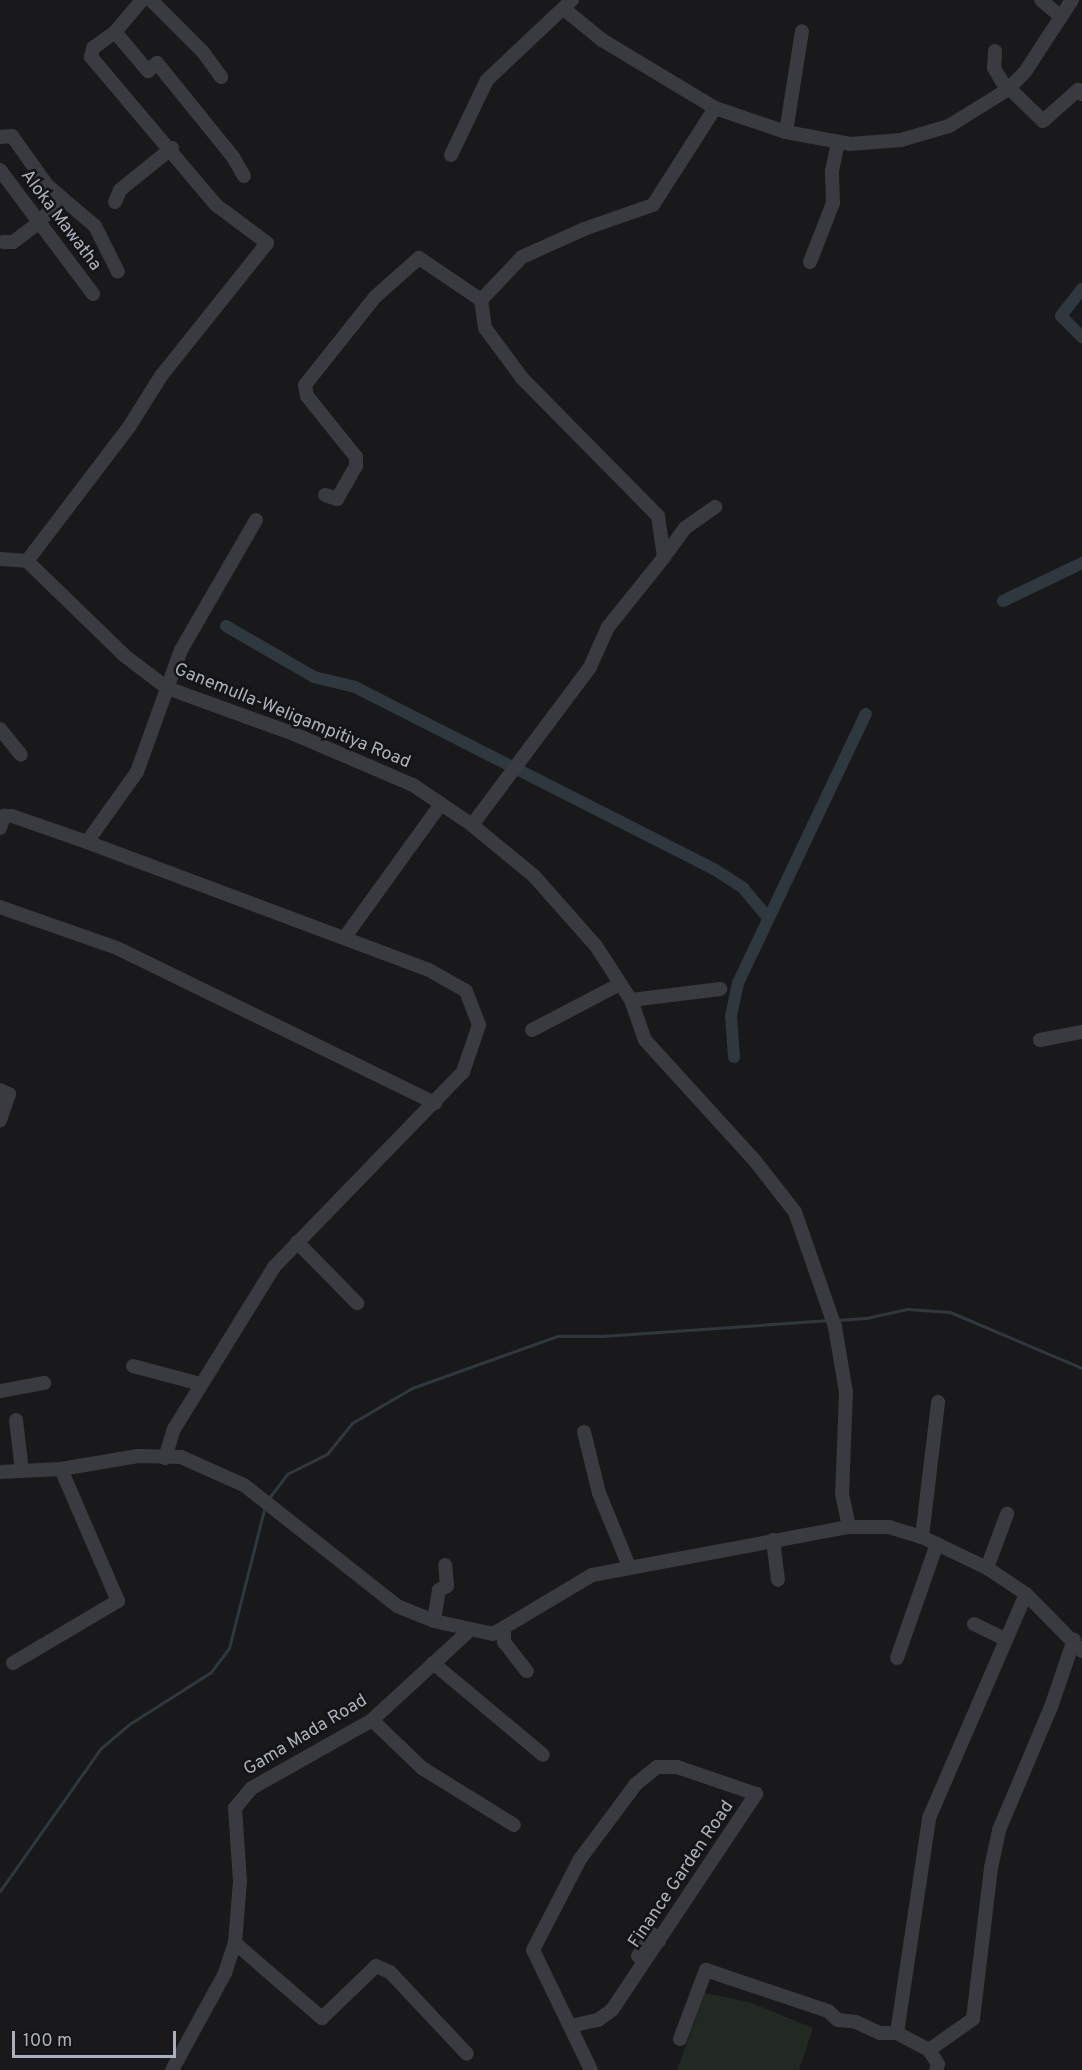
<!DOCTYPE html>
<html>
<head>
<meta charset="utf-8">
<style>
  body { margin:0 }
  #map { position:relative; width:1082px; height:2070px; overflow:hidden; background:#19191b; font-family:Overpass,sans-serif }
  div>[style] { position:absolute }
  .green>* { inset:0; background:#212922 }
  .stream>* { height:3px; margin:-1.5px; padding:0 1.5px; transform-origin:1.5px; border-radius:1.5px; background:#2f383f }
  .canal>* { height:12px; margin:-6px; padding:0 6px; transform-origin:6px; border-radius:6px; background:#2f383f }
  .minor>* { height:14px; margin:-7px; padding:0 7px; transform-origin:7px; border-radius:7px; background:#3a3b40 }
  span { translate:-50% -50%; white-space:nowrap; text-align:center; line-height:1.15; -webkit-text-stroke:5px #141416; paint-order:stroke }
  .street-label { font-size:18px; color:#acb0ba }
  .scale { position:absolute; left:12px; top:2031px; width:164px; height:27px; box-sizing:border-box; border:3px solid #acb0ba; border-top:0; padding-left:8px; font-size:18px; line-height:21px; white-space:nowrap; color:#acb0ba; -webkit-text-stroke:4px #141416; paint-order:stroke }
</style>
</head>
<body>
<div id="map">
  <div class="green">
    <i style="clip-path:polygon(705px 1993px,749px 2002px,813px 2028px,799px 2070px,677px 2070px)"></i>
  </div>
  <div class="stream">
    <i style="left:836px;top:1320px;width:30px;rotate:-4deg"></i>
    <i style="left:866px;top:1318px;width:42px;rotate:-12.4deg"></i>
    <i style="left:907px;top:1309px;width:43px;rotate:4deg"></i>
    <i style="left:950px;top:1312px;width:143px;rotate:23deg"></i>
    <i style="left:269px;top:1498px;width:30px;rotate:-53deg"></i>
    <i style="left:287px;top:1474px;width:45px;rotate:-26.6deg"></i>
    <i style="left:327px;top:1454px;width:40px;rotate:-51deg"></i>
    <i style="left:352px;top:1423px;width:69px;rotate:-30.3deg"></i>
    <i style="left:412px;top:1388px;width:154px;rotate:-19.7deg"></i>
    <i style="left:557px;top:1336px;width:45px"></i>
    <i style="left:602px;top:1336px;width:228px;rotate:-4deg"></i>
    <i style="left:0;top:1891px;width:175px;rotate:-54.8deg"></i>
    <i style="left:101px;top:1748px;width:39px;rotate:-40deg"></i>
    <i style="left:131px;top:1723px;width:95px;rotate:-32.5deg"></i>
    <i style="left:211px;top:1672px;width:30px;rotate:-53deg"></i>
    <i style="left:229px;top:1648px;width:146px;rotate:-75.8deg"></i>
  </div>
  <div class="canal">
    <i style="left:1082px;top:289px;width:34px;rotate:128deg"></i>
    <i style="left:1061px;top:316px;width:30px;rotate:45deg"></i>
    <i style="left:1003px;top:601px;width:88px;rotate:-25.7deg"></i>
    <i style="left:226px;top:626px;width:102px;rotate:30.1deg"></i>
    <i style="left:314px;top:677px;width:42px;rotate:13.7deg"></i>
    <i style="left:355px;top:687px;width:402px;rotate:26.9deg"></i>
    <i style="left:714px;top:869px;width:35px;rotate:33deg"></i>
    <i style="left:743px;top:888px;width:39px;rotate:50deg"></i>
    <i style="left:734px;top:1057px;width:41px;rotate:-94.2deg"></i>
    <i style="left:731px;top:1016px;width:34px;rotate:-78deg"></i>
    <i style="left:738px;top:983px;width:298px;rotate:-64.6deg"></i>
  </div>
  <div class="minor">
    <i style="left:151px;top:0;width:74px;rotate:45deg"></i>
    <i style="left:203px;top:52px;width:31px;rotate:54deg"></i>
    <i style="left:1041px;top:0;width:26px;rotate:40deg"></i>
    <i style="left:564px;top:9px;width:49px;rotate:39.2deg"></i>
    <i style="left:602px;top:40px;width:132px;rotate:31deg"></i>
    <i style="left:715px;top:108px;width:75px;rotate:18.7deg"></i>
    <i style="left:786px;top:132px;width:65px;rotate:10.6deg"></i>
    <i style="left:850px;top:144px;width:51px;rotate:-4.5deg"></i>
    <i style="left:901px;top:140px;width:50px;rotate:-16.3deg"></i>
    <i style="left:949px;top:126px;width:68px;rotate:-31.8deg"></i>
    <i style="left:1007px;top:90px;width:25px;rotate:-45deg"></i>
    <i style="left:1025px;top:72px;width:86px;rotate:-56.9deg"></i>
    <i style="left:115px;top:32px;width:51px;rotate:49.8deg"></i>
    <i style="left:148px;top:71px;width:12px;rotate:-42deg"></i>
    <i style="left:157px;top:63px;width:121px;rotate:51deg"></i>
    <i style="left:233px;top:157px;width:22px;rotate:60deg"></i>
    <i style="left:995px;top:51px;width:17px;rotate:93deg"></i>
    <i style="left:994px;top:68px;width:26px;rotate:59deg"></i>
    <i style="left:1009px;top:88px;width:47px;rotate:44.1deg"></i>
    <i style="left:1043px;top:121px;width:47px;rotate:-41.5deg"></i>
    <i style="left:1078px;top:90px;width:6px;rotate:45deg"></i>
    <i style="left:786px;top:132px;width:102px;rotate:-81deg"></i>
    <i style="left:0;top:137px;width:12px;rotate:-5deg"></i>
    <i style="left:12px;top:136px;width:60px;rotate:54.5deg"></i>
    <i style="left:47px;top:185px;width:20px;rotate:41deg"></i>
    <i style="left:62px;top:198px;width:36px;rotate:134deg"></i>
    <i style="left:37px;top:224px;width:30px;rotate:143deg"></i>
    <i style="left:13px;top:242px;width:10px;rotate:180deg"></i>
    <i style="left:451px;top:155px;width:83px;rotate:-64.4deg"></i>
    <i style="left:487px;top:80px;width:117px;rotate:-43.3deg"></i>
    <i style="left:0;top:170px;width:155px;rotate:53.1deg"></i>
    <i style="left:62px;top:198px;width:43px;rotate:40.3deg"></i>
    <i style="left:95px;top:226px;width:51px;rotate:63.4deg"></i>
    <i style="left:115px;top:202px;width:13px;rotate:-67deg"></i>
    <i style="left:120px;top:190px;width:67px;rotate:-38.9deg"></i>
    <i style="left:810px;top:262px;width:63px;rotate:-68.7deg"></i>
    <i style="left:833px;top:203px;width:32px;rotate:-92deg"></i>
    <i style="left:832px;top:171px;width:30px;rotate:-78deg"></i>
    <i style="left:325px;top:495px;width:13px;rotate:18deg"></i>
    <i style="left:337px;top:499px;width:38px;rotate:-60deg"></i>
    <i style="left:356px;top:466px;width:9px;rotate:-90deg"></i>
    <i style="left:356px;top:457px;width:78px;rotate:-128.8deg"></i>
    <i style="left:307px;top:396px;width:11px;rotate:-100deg"></i>
    <i style="left:305px;top:385px;width:112px;rotate:-51.5deg"></i>
    <i style="left:375px;top:297px;width:59px;rotate:-41.6deg"></i>
    <i style="left:419px;top:258px;width:75px;rotate:34.1deg"></i>
    <i style="left:664px;top:557px;width:36px;rotate:-54deg"></i>
    <i style="left:685px;top:528px;width:37px;rotate:-35deg"></i>
    <i style="left:0;top:559px;width:27px;rotate:4deg"></i>
    <i style="left:27px;top:561px;width:136px;rotate:44.1deg"></i>
    <i style="left:125px;top:656px;width:53px;rotate:37.3deg"></i>
    <i style="left:167px;top:688px;width:135px;rotate:19.9deg"></i>
    <i style="left:294px;top:734px;width:129px;rotate:23.2deg"></i>
    <i style="left:413px;top:785px;width:71px;rotate:34.1deg"></i>
    <i style="left:472px;top:825px;width:80px;rotate:39.4deg"></i>
    <i style="left:534px;top:876px;width:94px;rotate:48.5deg"></i>
    <i style="left:596px;top:946px;width:64px;rotate:57.1deg"></i>
    <i style="left:631px;top:1000px;width:42px;rotate:70.7deg"></i>
    <i style="left:645px;top:1040px;width:164px;rotate:47.7deg"></i>
    <i style="left:755px;top:1161px;width:65px;rotate:51.9deg"></i>
    <i style="left:795px;top:1212px;width:122px;rotate:70.8deg"></i>
    <i style="left:835px;top:1327px;width:66px;rotate:80.4deg"></i>
    <i style="left:846px;top:1392px;width:102px;rotate:92.2deg"></i>
    <i style="left:842px;top:1494px;width:34px;rotate:78deg"></i>
    <i style="left:849px;top:1527px;width:40px"></i>
    <i style="left:889px;top:1527px;width:34px;rotate:17deg"></i>
    <i style="left:922px;top:1537px;width:72px;rotate:25.5deg"></i>
    <i style="left:987px;top:1568px;width:47px;rotate:33.7deg"></i>
    <i style="left:1026px;top:1594px;width:80px;rotate:45.5deg"></i>
    <i style="left:27px;top:561px;width:168px;rotate:-52.7deg"></i>
    <i style="left:129px;top:427px;width:60px;rotate:-57.9deg"></i>
    <i style="left:161px;top:376px;width:170px;rotate:-51.4deg"></i>
    <i style="left:267px;top:243px;width:64px;rotate:-143.3deg"></i>
    <i style="left:216px;top:205px;width:194px;rotate:-130.2deg"></i>
    <i style="left:91px;top:57px;width:9px;rotate:-77deg"></i>
    <i style="left:93px;top:48px;width:27px;rotate:-36deg"></i>
    <i style="left:115px;top:32px;width:42px;rotate:-49.8deg"></i>
    <i style="left:0;top:729px;width:33px;rotate:51deg"></i>
    <i style="left:472px;top:825px;width:197px;rotate:-53.2deg"></i>
    <i style="left:590px;top:667px;width:44px;rotate:-65.8deg"></i>
    <i style="left:608px;top:627px;width:90px;rotate:-51.3deg"></i>
    <i style="left:664px;top:557px;width:41px;rotate:-98.3deg"></i>
    <i style="left:658px;top:516px;width:194px;rotate:-134.6deg"></i>
    <i style="left:522px;top:378px;width:62px;rotate:-126.5deg"></i>
    <i style="left:485px;top:328px;width:28px;rotate:-98deg"></i>
    <i style="left:481px;top:300px;width:59px;rotate:-46.4deg"></i>
    <i style="left:522px;top:257px;width:68px;rotate:-24.3deg"></i>
    <i style="left:584px;top:229px;width:73px;rotate:-19.2deg"></i>
    <i style="left:653px;top:205px;width:115px;rotate:-57.4deg"></i>
    <i style="left:0;top:828px;width:13px;rotate:-72deg"></i>
    <i style="left:4px;top:816px;width:8px"></i>
    <i style="left:12px;top:816px;width:79px;rotate:19.1deg"></i>
    <i style="left:0;top:907px;width:124px;rotate:19.3deg"></i>
    <i style="left:117px;top:948px;width:354px;rotate:26deg"></i>
    <i style="left:345px;top:937px;width:164px;rotate:-54.2deg"></i>
    <i style="left:631px;top:1000px;width:90px;rotate:-7deg"></i>
    <i style="left:532px;top:1030px;width:99px;rotate:-27.6deg"></i>
    <i style="left:1040px;top:1040px;width:43px;rotate:-10.8deg"></i>
    <i style="left:0;top:1090px;width:10px;rotate:24deg"></i>
    <i style="left:9px;top:1094px;width:28px;rotate:109deg"></i>
    <i style="left:297px;top:1242px;width:86px;rotate:45.5deg"></i>
    <i style="left:133px;top:1366px;width:69px;rotate:15deg"></i>
    <i style="left:0;top:1391px;width:45px;rotate:-10.3deg"></i>
    <i style="left:16px;top:1420px;width:51px;rotate:83.3deg"></i>
    <i style="left:584px;top:1432px;width:63px;rotate:76.2deg"></i>
    <i style="left:599px;top:1493px;width:79px;rotate:67.7deg"></i>
    <i style="left:165px;top:1458px;width:30px;rotate:-73deg"></i>
    <i style="left:174px;top:1429px;width:190px;rotate:-58.3deg"></i>
    <i style="left:274px;top:1267px;width:272px;rotate:-45.9deg"></i>
    <i style="left:463px;top:1072px;width:50px;rotate:-71.2deg"></i>
    <i style="left:479px;top:1025px;width:36px;rotate:-111deg"></i>
    <i style="left:466px;top:991px;width:43px;rotate:-150.4deg"></i>
    <i style="left:429px;top:970px;width:365px;rotate:-159.5deg"></i>
    <i style="left:87px;top:842px;width:86px;rotate:-54.5deg"></i>
    <i style="left:137px;top:772px;width:130px;rotate:-70.2deg"></i>
    <i style="left:181px;top:650px;width:150px;rotate:-60deg"></i>
    <i style="left:0;top:1472px;width:61px;rotate:-2.8deg"></i>
    <i style="left:61px;top:1469px;width:78px;rotate:-9.6deg"></i>
    <i style="left:138px;top:1456px;width:43px;rotate:1.3deg"></i>
    <i style="left:181px;top:1457px;width:69px;rotate:24deg"></i>
    <i style="left:244px;top:1485px;width:195px;rotate:38.3deg"></i>
    <i style="left:397px;top:1606px;width:40px;rotate:22deg"></i>
    <i style="left:434px;top:1621px;width:60px;rotate:12.4deg"></i>
    <i style="left:493px;top:1634px;width:115px;rotate:-30.8deg"></i>
    <i style="left:592px;top:1575px;width:261px;rotate:-10.6deg"></i>
    <i style="left:922px;top:1537px;width:136px;rotate:-83.2deg"></i>
    <i style="left:773px;top:1540px;width:40px;rotate:82.9deg"></i>
    <i style="left:987px;top:1568px;width:58px;rotate:-69.7deg"></i>
    <i style="left:434px;top:1621px;width:31px;rotate:-81deg"></i>
    <i style="left:439px;top:1590px;width:9px;rotate:-27deg"></i>
    <i style="left:447px;top:1586px;width:21px;rotate:-95deg"></i>
    <i style="left:974px;top:1624px;width:32px;rotate:26deg"></i>
    <i style="left:504px;top:1631px;width:11px;rotate:90deg"></i>
    <i style="left:504px;top:1642px;width:37px;rotate:52deg"></i>
    <i style="left:897px;top:1658px;width:121px;rotate:-70.7deg"></i>
    <i style="left:13px;top:1663px;width:122px;rotate:-30.6deg"></i>
    <i style="left:118px;top:1601px;width:144px;rotate:-113.4deg"></i>
    <i style="left:433px;top:1663px;width:143px;rotate:39.9deg"></i>
    <i style="left:372px;top:1720px;width:69px;rotate:43.8deg"></i>
    <i style="left:422px;top:1768px;width:108px;rotate:31.8deg"></i>
    <i style="left:235px;top:1943px;width:115px;rotate:40.8deg"></i>
    <i style="left:322px;top:2018px;width:75px;rotate:-43.9deg"></i>
    <i style="left:376px;top:1966px;width:15px;rotate:23deg"></i>
    <i style="left:390px;top:1972px;width:112px;rotate:46.8deg"></i>
    <i style="left:638px;top:1956px;width:26px;rotate:-58deg"></i>
    <i style="left:652px;top:1934px;width:10px;rotate:45deg"></i>
    <i style="left:571px;top:2026px;width:28px;rotate:-13deg"></i>
    <i style="left:598px;top:2020px;width:17px;rotate:-36deg"></i>
    <i style="left:612px;top:2010px;width:260px;rotate:-56.3deg"></i>
    <i style="left:756px;top:1794px;width:83px;rotate:-161.1deg"></i>
    <i style="left:677px;top:1767px;width:20px;rotate:180deg"></i>
    <i style="left:657px;top:1767px;width:27px;rotate:141deg"></i>
    <i style="left:636px;top:1784px;width:94px;rotate:126.7deg"></i>
    <i style="left:580px;top:1859px;width:102px;rotate:117.3deg"></i>
    <i style="left:533px;top:1950px;width:133px;rotate:64.2deg"></i>
    <i style="left:680px;top:2039px;width:74px;rotate:-69.4deg"></i>
    <i style="left:706px;top:1970px;width:129px;rotate:18.6deg"></i>
    <i style="left:828px;top:2011px;width:13px;rotate:42deg"></i>
    <i style="left:838px;top:2020px;width:18px;rotate:6deg"></i>
    <i style="left:856px;top:2022px;width:26px;rotate:25deg"></i>
    <i style="left:880px;top:2033px;width:17px"></i>
    <i style="left:929px;top:2050px;width:36px;rotate:-152deg"></i>
    <i style="left:897px;top:2033px;width:217px;rotate:-81.5deg"></i>
    <i style="left:929px;top:1818px;width:244px;rotate:-66.6deg"></i>
    <i style="left:172px;top:2070px;width:111px;rotate:-61.3deg"></i>
    <i style="left:225px;top:1973px;width:32px;rotate:-72deg"></i>
    <i style="left:235px;top:1943px;width:62px;rotate:-85.4deg"></i>
    <i style="left:240px;top:1881px;width:73px;rotate:-93.9deg"></i>
    <i style="left:235px;top:1808px;width:26px;rotate:-50deg"></i>
    <i style="left:252px;top:1788px;width:138px;rotate:-29.5deg"></i>
    <i style="left:372px;top:1720px;width:133px;rotate:-42.6deg"></i>
    <i style="left:936px;top:2070px;width:6px;rotate:-72deg"></i>
    <i style="left:938px;top:2064px;width:17px;rotate:-123deg"></i>
    <i style="left:929px;top:2050px;width:54px;rotate:-35.2deg"></i>
    <i style="left:973px;top:2019px;width:152px;rotate:-83.2deg"></i>
    <i style="left:991px;top:1868px;width:39px;rotate:-78deg"></i>
    <i style="left:999px;top:1830px;width:134px;rotate:-67.1deg"></i>
    <i style="left:1051px;top:1707px;width:71px;rotate:-71.1deg"></i>
  </div>
  <div class="street-label">
    <span style="left:60px;top:221px;rotate:53deg">Aloka Mawatha</span>
    <span style="left:292px;top:717px;rotate:22deg">Ganemulla-Weligampitiya Road</span>
    <span style="left:306px;top:1736px;rotate:-31deg">Gama Mada Road</span>
    <span style="left:682px;top:1875px;rotate:-56deg">Finance Garden Road</span>
  </div>
  <div class="scale">100 m</div>
</div>
</body>
</html>
